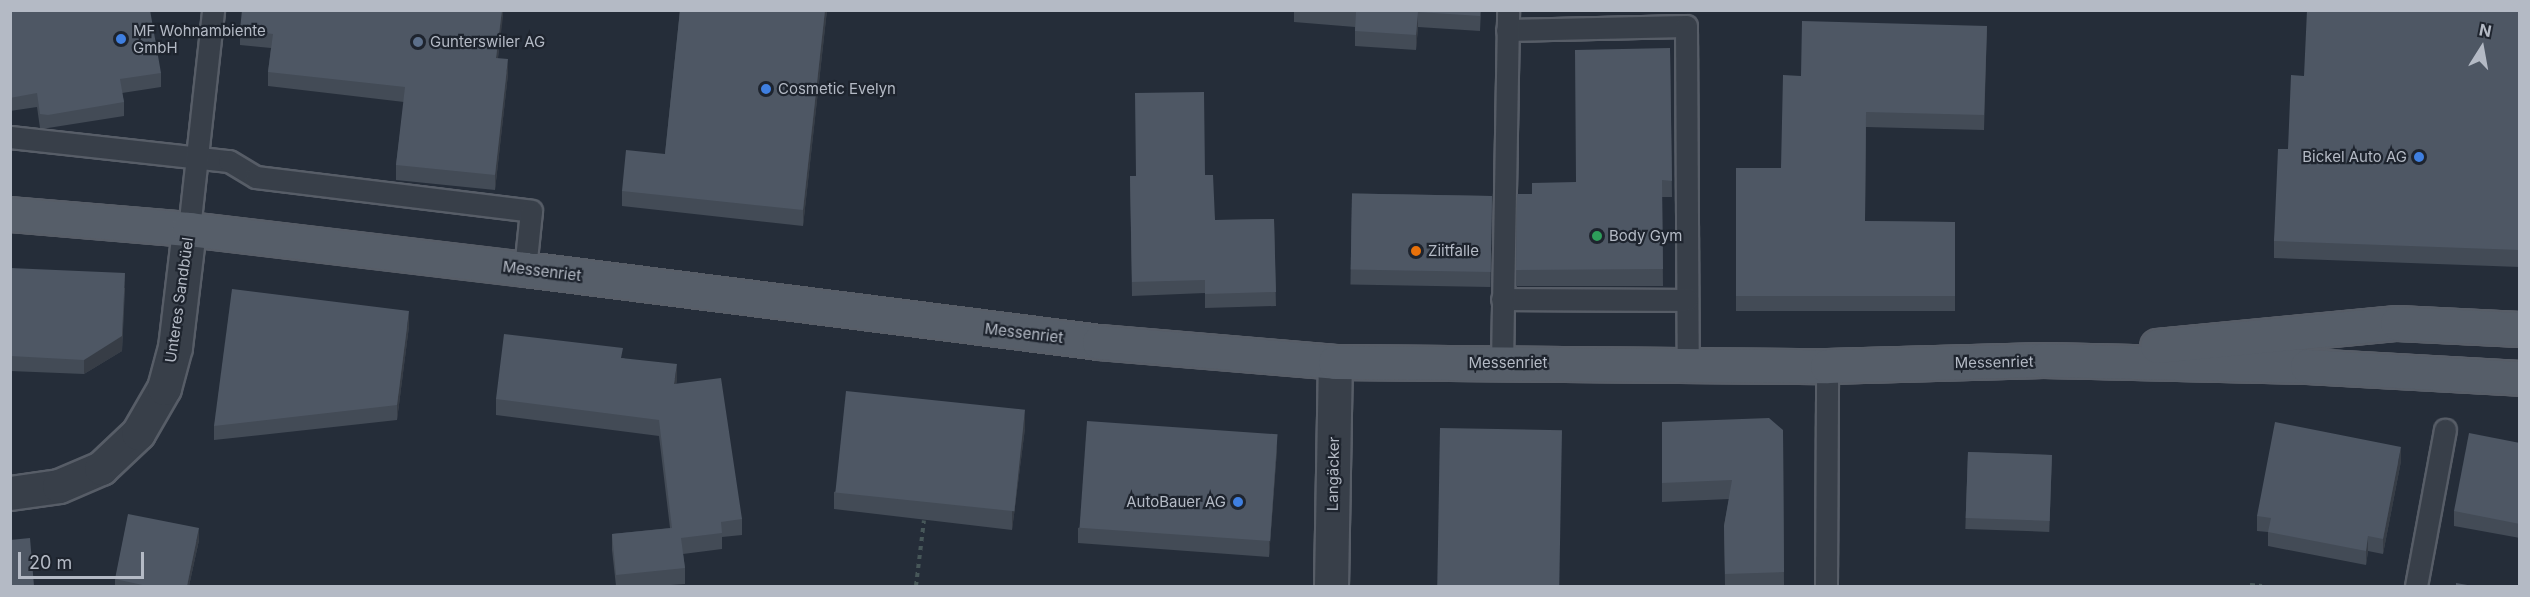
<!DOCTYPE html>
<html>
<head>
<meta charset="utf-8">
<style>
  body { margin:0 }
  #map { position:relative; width:2530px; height:597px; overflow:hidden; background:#252d39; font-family:Inter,sans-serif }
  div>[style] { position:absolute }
  .path>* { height:4px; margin-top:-2px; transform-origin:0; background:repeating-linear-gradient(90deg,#475759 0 4.5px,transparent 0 9px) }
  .roads { filter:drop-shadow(2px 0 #575d67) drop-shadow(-2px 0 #575d67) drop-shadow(0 2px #575d67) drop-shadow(0 -2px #575d67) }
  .service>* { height:21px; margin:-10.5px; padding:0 10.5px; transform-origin:10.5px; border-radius:10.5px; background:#383f49 }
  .minor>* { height:33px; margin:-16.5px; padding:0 16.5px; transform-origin:16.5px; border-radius:16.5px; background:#383f49 }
  .tertiary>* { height:33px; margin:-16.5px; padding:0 16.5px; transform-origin:16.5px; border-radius:16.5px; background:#383f49 }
  .primary>* { height:33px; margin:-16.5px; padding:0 16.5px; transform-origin:16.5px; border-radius:16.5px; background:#565e69 }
  .wall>* { inset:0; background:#434b56; transform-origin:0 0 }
  .shaded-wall>* { inset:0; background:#373d46 }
  .building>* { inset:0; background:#4e5764; transform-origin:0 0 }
  .dots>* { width:16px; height:16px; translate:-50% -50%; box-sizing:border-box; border:3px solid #1e242e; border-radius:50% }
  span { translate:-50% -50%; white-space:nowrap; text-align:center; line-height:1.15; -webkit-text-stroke:4.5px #1e242e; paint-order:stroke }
  .poi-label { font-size:15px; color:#b4bac5 }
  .left { translate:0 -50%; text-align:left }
  .right { translate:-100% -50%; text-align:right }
  .street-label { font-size:15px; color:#b4bac5 }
  .frame { position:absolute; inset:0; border:12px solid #b4bac5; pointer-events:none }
  .north { position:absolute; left:2452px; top:18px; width:60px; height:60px; -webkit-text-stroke:4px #1e242e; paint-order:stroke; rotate:11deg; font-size:16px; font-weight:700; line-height:24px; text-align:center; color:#b4bac5 }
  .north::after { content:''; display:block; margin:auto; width:21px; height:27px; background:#b4bac5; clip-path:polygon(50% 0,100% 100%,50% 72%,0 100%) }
  .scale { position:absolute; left:18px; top:552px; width:126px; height:27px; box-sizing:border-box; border:3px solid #b4bac5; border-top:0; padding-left:8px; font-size:18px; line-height:21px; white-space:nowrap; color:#b4bac5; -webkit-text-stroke:4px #1e242e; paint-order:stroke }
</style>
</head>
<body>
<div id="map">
  <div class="path">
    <i style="left:2250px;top:585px;width:12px;rotate:5deg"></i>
    <i style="left:916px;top:586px;width:66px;rotate:-83.1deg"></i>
  </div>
  <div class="roads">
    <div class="service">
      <i style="left:1507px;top:30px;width:179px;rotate:-1.3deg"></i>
      <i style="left:1686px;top:26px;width:339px;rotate:89.7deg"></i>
      <i style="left:10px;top:137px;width:220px;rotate:6.3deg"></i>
      <i style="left:229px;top:161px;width:31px;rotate:31deg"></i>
      <i style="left:256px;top:177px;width:277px;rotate:7deg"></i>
      <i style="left:531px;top:211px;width:58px;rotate:95.9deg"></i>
      <i style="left:189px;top:229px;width:220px;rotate:-83.7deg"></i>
      <i style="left:1502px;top:299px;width:185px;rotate:0.3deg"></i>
      <i style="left:1502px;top:363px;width:353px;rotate:-89deg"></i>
      <i style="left:1826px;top:586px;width:220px;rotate:-89.7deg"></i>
      <i style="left:2416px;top:586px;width:159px;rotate:-79.5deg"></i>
    </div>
    <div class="minor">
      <i style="left:1331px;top:586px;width:224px;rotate:-89deg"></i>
    </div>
    <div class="tertiary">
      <i style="left:10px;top:493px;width:49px;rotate:-8.1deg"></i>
      <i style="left:59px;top:486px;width:46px;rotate:-23.2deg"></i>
      <i style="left:101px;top:468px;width:51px;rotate:-43.4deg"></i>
      <i style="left:138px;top:433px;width:52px;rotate:-60deg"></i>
      <i style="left:164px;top:388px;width:42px;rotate:-75deg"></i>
      <i style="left:175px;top:347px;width:119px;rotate:-83.2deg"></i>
    </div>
    <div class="primary">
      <i style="left:10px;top:214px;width:180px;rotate:4.8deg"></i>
      <i style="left:189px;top:229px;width:338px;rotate:6.8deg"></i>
      <i style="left:525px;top:269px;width:579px;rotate:7.25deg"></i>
      <i style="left:1099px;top:342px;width:237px;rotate:4.8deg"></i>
      <i style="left:1335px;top:362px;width:492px;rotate:0.5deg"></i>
      <i style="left:1827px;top:366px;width:216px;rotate:-1.6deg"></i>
      <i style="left:2043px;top:360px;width:264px;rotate:1.3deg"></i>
      <i style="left:2307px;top:366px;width:213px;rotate:3.2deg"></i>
      <i style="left:2157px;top:346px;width:241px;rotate:-5.5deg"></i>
      <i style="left:2397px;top:323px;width:123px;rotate:2.8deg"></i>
    </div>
  </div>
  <div class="wall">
    <i style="clip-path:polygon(10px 10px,161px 73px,161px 87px,122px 93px,124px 102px,124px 116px,48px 128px,40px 128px,37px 107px,10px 111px)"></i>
    <i style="clip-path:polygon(503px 10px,498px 58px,508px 74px,495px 190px,396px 180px,396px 165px,404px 102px,268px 86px,268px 72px,271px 48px,240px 45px,240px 30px)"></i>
    <i style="clip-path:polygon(680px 10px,827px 10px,803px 226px,622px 206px,622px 191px,665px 154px)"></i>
    <i style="clip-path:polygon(1294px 10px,1481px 10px,1480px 31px,1418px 27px,1416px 50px,1355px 46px,1355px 27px,1294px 22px)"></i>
    <i style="clip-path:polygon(2520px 10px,2520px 267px,2274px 258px,2274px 241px,2288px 149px,2304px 76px)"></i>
    <i style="clip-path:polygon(1987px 26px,1984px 130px,1866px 127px,1865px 221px,1955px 222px,1955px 311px,1736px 311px,1736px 168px,1781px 168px,1801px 76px)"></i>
    <i style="clip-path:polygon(1670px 48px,1672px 197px,1662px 197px,1663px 286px,1516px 286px,1517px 194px,1532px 194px,1576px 182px)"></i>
    <i style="clip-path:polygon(1205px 175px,1215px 220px,1274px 219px,1276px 306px,1205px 308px,1205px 293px,1132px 296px,1130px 176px)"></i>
    <i style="left:1492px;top:196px;width:91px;height:140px;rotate:91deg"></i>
    <i style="clip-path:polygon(10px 268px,125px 288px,122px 351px,84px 374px,10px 371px)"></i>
    <i style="clip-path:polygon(409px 326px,397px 420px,214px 440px,214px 426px)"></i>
    <i style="clip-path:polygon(623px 358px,677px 380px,676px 384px,742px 519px,742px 535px,722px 537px,722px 549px,683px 554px,685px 568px,685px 584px,657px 586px,616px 586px,612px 550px,612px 534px,670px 528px,659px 436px,496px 415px,496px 399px)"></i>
    <i style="clip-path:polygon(1662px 422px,1783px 430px,1784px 586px,1725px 586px,1724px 526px,1729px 499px,1662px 502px)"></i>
    <i style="clip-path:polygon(1025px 428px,1012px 530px,834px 509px,834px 492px)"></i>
    <i style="clip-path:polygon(2520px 443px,2520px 538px,2454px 526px,2454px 511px)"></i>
    <i style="clip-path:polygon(1277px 449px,1269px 557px,1078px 543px,1078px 528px)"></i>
    <i style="left:1968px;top:452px;width:84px;height:77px;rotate:2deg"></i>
    <i style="clip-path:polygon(2401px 461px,2383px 554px,2368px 551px,2366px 565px,2268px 546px,2268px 532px,2257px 531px,2257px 516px)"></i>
    <i style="clip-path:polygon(199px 540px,189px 586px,115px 586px,115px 579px)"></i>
  </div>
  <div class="shaded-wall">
    <i style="clip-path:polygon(502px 10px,503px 10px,503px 17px,496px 73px,496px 58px)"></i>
    <i style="clip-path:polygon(825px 10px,827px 10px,803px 226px,803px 210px)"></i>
    <i style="clip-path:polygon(1418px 12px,1418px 27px,1416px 50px,1416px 35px)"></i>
    <i style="clip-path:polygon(508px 59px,508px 74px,495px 190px,495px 175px)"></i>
    <i style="clip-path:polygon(125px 273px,122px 351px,84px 374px,84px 360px)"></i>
    <i style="clip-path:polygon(409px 311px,409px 326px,397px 420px,397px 405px)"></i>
    <i style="clip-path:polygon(677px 364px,677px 380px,674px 400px,674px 384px)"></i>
    <i style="clip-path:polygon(1025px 411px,1025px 428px,1012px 530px,1012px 513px)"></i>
    <i style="clip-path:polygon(1277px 435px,1277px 449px,1269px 557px,1269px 543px)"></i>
    <i style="clip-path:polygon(2401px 447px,2401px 461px,2383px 554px,2383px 539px)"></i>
    <i style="clip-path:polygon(199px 528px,199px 540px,189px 586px,187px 586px)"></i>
    <i style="clip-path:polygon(2368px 536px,2368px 551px,2366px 565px,2366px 551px)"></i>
  </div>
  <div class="building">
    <i style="clip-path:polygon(10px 10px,150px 10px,161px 73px,120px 79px,124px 102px,48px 115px,40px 114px,37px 93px,10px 98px)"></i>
    <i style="clip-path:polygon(242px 10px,502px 10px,496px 58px,508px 59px,495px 175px,396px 165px,405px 87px,268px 72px,273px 34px,240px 30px)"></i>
    <i style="clip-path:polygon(680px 10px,825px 10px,803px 210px,622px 191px,626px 150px,665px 154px)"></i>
    <i style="clip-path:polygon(1333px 10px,1480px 10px,1480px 16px,1418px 12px,1416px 35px,1355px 31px,1356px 12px)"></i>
    <i style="clip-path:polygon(2307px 10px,2520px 10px,2520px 250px,2274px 241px,2278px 149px,2288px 149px,2291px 75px,2304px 76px)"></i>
    <i style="clip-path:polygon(1802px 21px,1987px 26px,1984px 115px,1866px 112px,1865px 221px,1955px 222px,1955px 296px,1736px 296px,1736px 168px,1781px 168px,1783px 75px,1801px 76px)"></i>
    <i style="clip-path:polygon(1670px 48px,1672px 181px,1662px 180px,1663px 269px,1516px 270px,1517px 194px,1532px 194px,1532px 183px,1576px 182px,1575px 50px)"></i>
    <i style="clip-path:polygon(1204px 92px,1205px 175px,1213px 175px,1215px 220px,1274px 219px,1276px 292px,1205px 294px,1205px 280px,1132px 282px,1130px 176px,1136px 176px,1135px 93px)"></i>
    <i style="left:1492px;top:196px;width:76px;height:140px;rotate:91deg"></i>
    <i style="clip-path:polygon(10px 268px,125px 273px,122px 336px,84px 360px,10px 356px)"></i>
    <i style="clip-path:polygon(232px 289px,409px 311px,397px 405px,214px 426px)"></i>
    <i style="clip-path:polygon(504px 334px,623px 348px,621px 358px,677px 364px,674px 384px,721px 378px,742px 519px,721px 522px,722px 533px,681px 538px,685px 568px,616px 575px,612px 534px,672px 528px,659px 420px,496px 399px)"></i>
    <i style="left:846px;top:391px;width:180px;height:102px;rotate:6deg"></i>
    <i style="clip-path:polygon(1769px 418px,1783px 430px,1784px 572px,1725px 574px,1724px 526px,1732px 480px,1662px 483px,1662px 422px)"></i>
    <i style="left:1087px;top:421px;width:191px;height:107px;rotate:4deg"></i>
    <i style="clip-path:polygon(2275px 422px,2401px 447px,2383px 539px,2368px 536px,2366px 551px,2268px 532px,2271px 518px,2257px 516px)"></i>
    <i style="left:1440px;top:428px;width:122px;height:158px;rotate:1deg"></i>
    <i style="clip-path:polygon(2469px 433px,2520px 443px,2520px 524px,2454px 511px)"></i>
    <i style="left:1968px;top:452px;width:84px;height:66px;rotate:2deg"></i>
    <i style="clip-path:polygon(128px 514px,199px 528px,187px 586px,147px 586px,115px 579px)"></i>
    <i style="clip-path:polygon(30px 538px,34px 586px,10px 586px,10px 540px)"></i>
    <i style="clip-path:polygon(2456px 583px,2473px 586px,2456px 586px)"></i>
  </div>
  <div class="dots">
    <i style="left:121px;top:39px;background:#3f7fe0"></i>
    <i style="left:418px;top:42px;background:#5c6f8a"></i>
    <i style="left:766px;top:89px;background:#3f7fe0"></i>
    <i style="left:2419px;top:157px;background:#3f7fe0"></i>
    <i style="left:1597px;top:236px;background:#2e9e5b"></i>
    <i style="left:1416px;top:251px;background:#e8710a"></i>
    <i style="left:1238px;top:502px;background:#3f7fe0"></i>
  </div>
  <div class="poi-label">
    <span class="left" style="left:133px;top:39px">MF Wohnambiente<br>GmbH</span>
    <span class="left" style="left:430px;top:42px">Gunterswiler AG</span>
    <span class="left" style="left:778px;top:89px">Cosmetic Evelyn</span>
    <span class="right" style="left:2407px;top:157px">Bickel Auto AG</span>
    <span class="left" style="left:1609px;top:236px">Body Gym</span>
    <span class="left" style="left:1428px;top:251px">Ziitfalle</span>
    <span class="right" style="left:1226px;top:502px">AutoBauer AG</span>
  </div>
  <div class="street-label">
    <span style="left:542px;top:271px;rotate:7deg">Messenriet</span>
    <span style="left:179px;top:300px;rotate:-82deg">Unteres Sandbüel</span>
    <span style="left:1024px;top:333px;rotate:7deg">Messenriet</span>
    <span style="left:1994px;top:362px;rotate:-1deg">Messenriet</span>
    <span style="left:1508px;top:363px">Messenriet</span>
    <span style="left:1333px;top:474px;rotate:-89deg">Langäcker</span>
  </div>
  <div class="frame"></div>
  <div class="north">N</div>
  <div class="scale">20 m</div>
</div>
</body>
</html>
